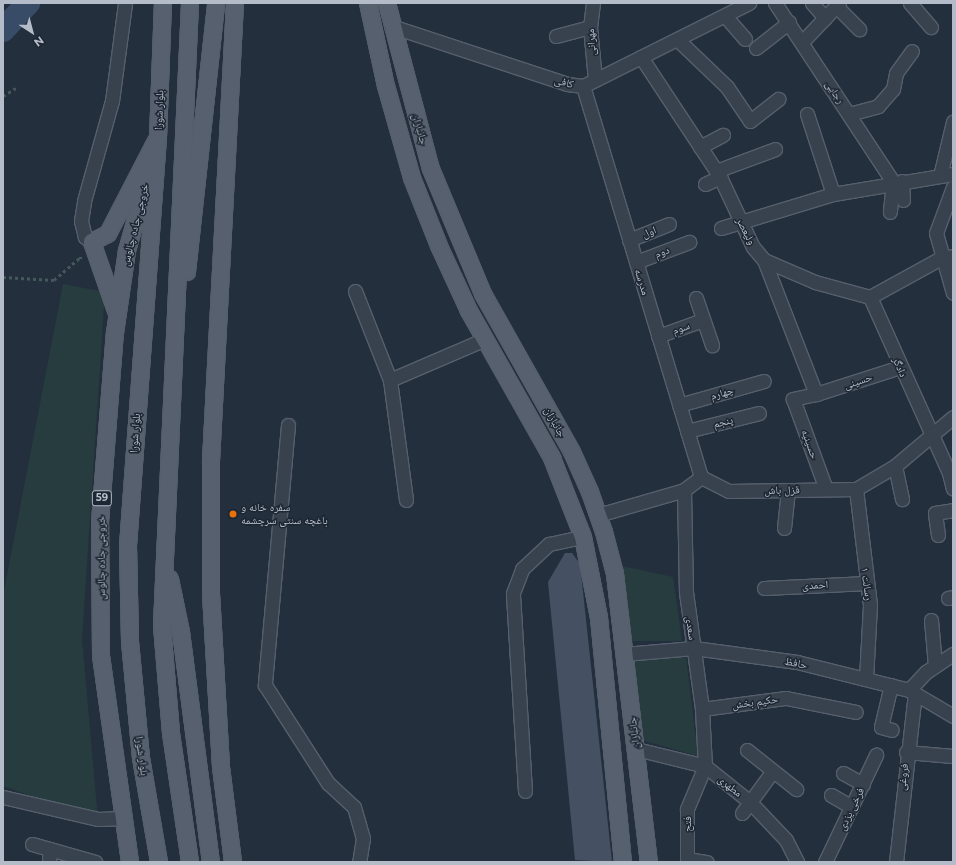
<!DOCTYPE html>
<html>
<head>
<meta charset="utf-8">
<style>
  body { margin:0 }
  #map { position:relative; width:956px; height:865px; overflow:hidden; background:#242f3e; font-family:Montserrat,"Noto Naskh Arabic",sans-serif }
  div>[style] { position:absolute }
  .green>* { inset:0; background:#263c3f }
  .river>* { height:24px; margin:-12px; padding:0 12px; transform-origin:12px; border-radius:12px; background:#394c67 }
  .building>* { inset:0; background:#455162 }
  .path>* { height:2.5px; margin-top:-1.25px; transform-origin:0; background:repeating-linear-gradient(90deg,#44595c 0 3px,transparent 0 6px) }
  .roads { filter:drop-shadow(1px 0 #565f6c) drop-shadow(-1px 0 #565f6c) drop-shadow(0 1px #565f6c) drop-shadow(0 -1px #565f6c) }
  .minor>* { height:13px; margin:-6.5px; padding:0 6.5px; transform-origin:6.5px; border-radius:6.5px; background:#38414e }
  .major>* { height:16px; margin:-8px; padding:0 8px; transform-origin:8px; border-radius:8px; background:#56606e }
  .dots>* { width:11px; height:11px; translate:-50% -50%; box-sizing:border-box; border:2px solid #1d2633; border-radius:50% }
  span { translate:-50% -50%; white-space:nowrap; text-align:center; line-height:1.15; -webkit-text-stroke:3px #1d2633; paint-order:stroke }
  .shield-label span { padding:1px 3px; background:#1d2633; border:1px solid; border-radius:3px; -webkit-text-stroke-width:0 }
  .shield-label { font-size:10px; color:#b4bcc9; font-weight:700 }
  .street-label { font-size:11px; color:#b4bcc9 }
  .poi-label { font-size:11px; color:#b4bcc9 }
  .left { translate:0 -50%; text-align:left }
  .frame { position:absolute; inset:0; border:4px solid #b4bcc9; pointer-events:none }
  .north { position:absolute; left:12px; top:12px; width:40px; height:40px; -webkit-text-stroke:3px #1d2633; paint-order:stroke; rotate:144deg; font-size:11px; font-weight:700; line-height:16px; text-align:center; color:#b4bcc9 }
  .north::after { content:''; display:block; margin:auto; width:14px; height:18px; background:#b4bcc9; clip-path:polygon(50% 0,100% 100%,50% 72%,0 100%) }
</style>
</head>
<body>
<div id="map">
  <div class="green">
    <i style="clip-path:polygon(63px 284px,105px 292px,82px 639px,98px 819px,3px 786px,3px 596px)"></i>
    <i style="clip-path:polygon(622px 566px,673px 577px,682px 641px,632px 641px)"></i>
    <i style="clip-path:polygon(686px 657px,698px 756px,641px 740px,630px 661px)"></i>
  </div>
  <div class="river">
    <i style="left:3px;top:30px;width:37px;rotate:-47deg"></i>
  </div>
  <div class="building">
    <i style="clip-path:polygon(565px 553px,572px 553px,580px 564px,612px 862px,575px 860px,548px 582px)"></i>
  </div>
  <div class="path">
    <i style="left:3px;top:96px;width:15px;rotate:-32deg"></i>
    <i style="left:3px;top:277px;width:51px;rotate:3.4deg"></i>
    <i style="left:54px;top:280px;width:33px;rotate:-41deg"></i>
    <i style="left:79px;top:258px;width:5px"></i>
  </div>
  <div class="roads">
    <div class="minor">
      <i style="left:593px;top:3px;width:24px;rotate:97deg"></i>
      <i style="left:590px;top:27px;width:53px;rotate:84.6deg"></i>
      <i style="left:775px;top:3px;width:214px;rotate:56.6deg"></i>
      <i style="left:893px;top:182px;width:30px;rotate:96deg"></i>
      <i style="left:812px;top:3px;width:20px;rotate:49deg"></i>
      <i style="left:910px;top:3px;width:32px;rotate:49deg"></i>
      <i style="left:836px;top:6px;width:33px;rotate:45deg"></i>
      <i style="left:726px;top:17px;width:29px;rotate:49deg"></i>
      <i style="left:391px;top:26px;width:185px;rotate:18.2deg"></i>
      <i style="left:567px;top:84px;width:16px;rotate:7deg"></i>
      <i style="left:583px;top:86px;width:186px;rotate:-26.6deg"></i>
      <i style="left:556px;top:36px;width:35px;rotate:-15deg"></i>
      <i style="left:678px;top:40px;width:68px;rotate:43.8deg"></i>
      <i style="left:727px;top:87px;width:41px;rotate:55.9deg"></i>
      <i style="left:750px;top:121px;width:36px;rotate:-38deg"></i>
      <i style="left:802px;top:42px;width:54px;rotate:-46.5deg"></i>
      <i style="left:756px;top:48px;width:42px;rotate:-38.2deg"></i>
      <i style="left:641px;top:57px;width:144px;rotate:56.6deg"></i>
      <i style="left:720px;top:177px;width:77px;rotate:64.8deg"></i>
      <i style="left:753px;top:247px;width:17px;rotate:50deg"></i>
      <i style="left:764px;top:260px;width:56px;rotate:23.3deg"></i>
      <i style="left:815px;top:282px;width:57px;rotate:15.3deg"></i>
      <i style="left:870px;top:297px;width:81px;rotate:-28.8deg"></i>
      <i style="left:941px;top:258px;width:12px;rotate:-9deg"></i>
      <i style="left:583px;top:86px;width:408px;rotate:73.2deg"></i>
      <i style="left:807px;top:114px;width:84px;rotate:72deg"></i>
      <i style="left:849px;top:114px;width:30px;rotate:-15deg"></i>
      <i style="left:878px;top:106px;width:23px;rotate:-49deg"></i>
      <i style="left:893px;top:89px;width:16px;rotate:-79deg"></i>
      <i style="left:896px;top:73px;width:27px;rotate:-54deg"></i>
      <i style="left:700px;top:147px;width:26px;rotate:-28deg"></i>
      <i style="left:716px;top:171px;width:63px;rotate:-20.4deg"></i>
      <i style="left:940px;top:176px;width:56px;rotate:-76.5deg"></i>
      <i style="left:902px;top:181px;width:19px;rotate:87deg"></i>
      <i style="left:705px;top:184px;width:17px;rotate:-25deg"></i>
      <i style="left:953px;top:187px;width:49px;rotate:110.3deg"></i>
      <i style="left:936px;top:233px;width:62px;rotate:74.2deg"></i>
      <i style="left:721px;top:228px;width:117px;rotate:-16.9deg"></i>
      <i style="left:833px;top:194px;width:122px;rotate:-9.5deg"></i>
      <i style="left:629px;top:240px;width:43px;rotate:-21.8deg"></i>
      <i style="left:92px;top:242px;width:9px;rotate:-144deg"></i>
      <i style="left:85px;top:237px;width:16px;rotate:-104deg"></i>
      <i style="left:81px;top:221px;width:20px;rotate:-81deg"></i>
      <i style="left:84px;top:201px;width:104px;rotate:-74.4deg"></i>
      <i style="left:112px;top:101px;width:99px;rotate:-82.4deg"></i>
      <i style="left:764px;top:260px;width:144px;rotate:68.8deg"></i>
      <i style="left:816px;top:394px;width:24px;rotate:168deg"></i>
      <i style="left:793px;top:399px;width:96px;rotate:69.9deg"></i>
      <i style="left:636px;top:262px;width:57px;rotate:-20.7deg"></i>
      <i style="left:355px;top:291px;width:96px;rotate:68.5deg"></i>
      <i style="left:390px;top:380px;width:121px;rotate:82.4deg"></i>
      <i style="left:870px;top:297px;width:193px;rotate:65.8deg"></i>
      <i style="left:949px;top:473px;width:16px;rotate:76deg"></i>
      <i style="left:696px;top:298px;width:50px;rotate:71.2deg"></i>
      <i style="left:658px;top:336px;width:48px;rotate:-19.6deg"></i>
      <i style="left:390px;top:380px;width:103px;rotate:-23.3deg"></i>
      <i style="left:816px;top:394px;width:88px;rotate:-17.8deg"></i>
      <i style="left:679px;top:405px;width:88px;rotate:-15.8deg"></i>
      <i style="left:288px;top:425px;width:261px;rotate:95.1deg"></i>
      <i style="left:265px;top:685px;width:117px;rotate:57.3deg"></i>
      <i style="left:328px;top:783px;width:35px;rotate:43deg"></i>
      <i style="left:354px;top:807px;width:32px;rotate:74deg"></i>
      <i style="left:363px;top:838px;width:24px;rotate:99deg"></i>
      <i style="left:687px;top:431px;width:74px;rotate:-14deg"></i>
      <i style="left:895px;top:466px;width:34px;rotate:78deg"></i>
      <i style="left:856px;top:489px;width:117px;rotate:83.1deg"></i>
      <i style="left:870px;top:605px;width:74px;rotate:93.1deg"></i>
      <i style="left:684px;top:490px;width:102px;rotate:88.9deg"></i>
      <i style="left:686px;top:592px;width:118px;rotate:82.2deg"></i>
      <i style="left:702px;top:709px;width:57px;rotate:87deg"></i>
      <i style="left:705px;top:766px;width:47px;rotate:112.7deg"></i>
      <i style="left:687px;top:809px;width:53px;rotate:90deg"></i>
      <i style="left:598px;top:515px;width:90px;rotate:-16.2deg"></i>
      <i style="left:684px;top:490px;width:21px;rotate:-37deg"></i>
      <i style="left:701px;top:477px;width:31px;rotate:27deg"></i>
      <i style="left:729px;top:491px;width:127px;rotate:-0.9deg"></i>
      <i style="left:856px;top:489px;width:45px;rotate:-30.5deg"></i>
      <i style="left:895px;top:466px;width:76px;rotate:-40.2deg"></i>
      <i style="left:784px;top:528px;width:38px;rotate:-84deg"></i>
      <i style="left:938px;top:535px;width:22px;rotate:-98deg"></i>
      <i style="left:935px;top:513px;width:18px;rotate:-9deg"></i>
      <i style="left:764px;top:588px;width:103px;rotate:-2.8deg"></i>
      <i style="left:948px;top:598px;width:5px;rotate:-11deg"></i>
      <i style="left:931px;top:620px;width:46px;rotate:85deg"></i>
      <i style="left:624px;top:654px;width:70px;rotate:-4.9deg"></i>
      <i style="left:694px;top:648px;width:104px;rotate:7.7deg"></i>
      <i style="left:797px;top:662px;width:115px;rotate:14deg"></i>
      <i style="left:909px;top:690px;width:51px;rotate:30.6deg"></i>
      <i style="left:891px;top:685px;width:43px;rotate:103.4deg"></i>
      <i style="left:881px;top:727px;width:11px;rotate:15deg"></i>
      <i style="left:909px;top:690px;width:25px;rotate:-47deg"></i>
      <i style="left:926px;top:672px;width:32px;rotate:-34deg"></i>
      <i style="left:702px;top:709px;width:85px;rotate:-7.5deg"></i>
      <i style="left:786px;top:698px;width:71px;rotate:11.3deg"></i>
      <i style="left:636px;top:749px;width:71px;rotate:13.8deg"></i>
      <i style="left:705px;top:766px;width:58px;rotate:38.7deg"></i>
      <i style="left:750px;top:802px;width:52px;rotate:46.5deg"></i>
      <i style="left:786px;top:840px;width:25px;rotate:63deg"></i>
      <i style="left:747px;top:750px;width:63px;rotate:38.5deg"></i>
      <i style="left:906px;top:752px;width:47px;rotate:4.9deg"></i>
      <i style="left:843px;top:773px;width:23px;rotate:29deg"></i>
      <i style="left:525px;top:791px;width:198px;rotate:-93.5deg"></i>
      <i style="left:513px;top:593px;width:26px;rotate:-69deg"></i>
      <i style="left:522px;top:569px;width:37px;rotate:-43deg"></i>
      <i style="left:549px;top:544px;width:35px;rotate:-12deg"></i>
      <i style="left:831px;top:795px;width:24px;rotate:30deg"></i>
      <i style="left:3px;top:797px;width:98px;rotate:13deg"></i>
      <i style="left:98px;top:819px;width:26px;rotate:-2deg"></i>
      <i style="left:742px;top:813px;width:51px;rotate:-53.8deg"></i>
      <i style="left:32px;top:844px;width:66px;rotate:15.9deg"></i>
      <i style="left:687px;top:859px;width:20px;rotate:9deg"></i>
      <i style="left:49px;top:862px;width:13px;rotate:-86deg"></i>
      <i style="left:825px;top:862px;width:119px;rotate:-64.5deg"></i>
      <i style="left:896px;top:862px;width:170px;rotate:-83.6deg"></i>
    </div>
    <div class="major">
      <i style="left:368px;top:3px;width:85px;rotate:77.8deg"></i>
      <i style="left:386px;top:86px;width:96px;rotate:74.2deg"></i>
      <i style="left:412px;top:178px;width:73px;rotate:68.3deg"></i>
      <i style="left:439px;top:246px;width:72px;rotate:65.2deg"></i>
      <i style="left:469px;top:311px;width:169px;rotate:60.5deg"></i>
      <i style="left:552px;top:458px;width:85px;rotate:68.6deg"></i>
      <i style="left:583px;top:537px;width:83px;rotate:78.8deg"></i>
      <i style="left:599px;top:618px;width:245px;rotate:84.4deg"></i>
      <i style="left:387px;top:3px;width:172px;rotate:75.2deg"></i>
      <i style="left:431px;top:169px;width:135px;rotate:67.4deg"></i>
      <i style="left:483px;top:294px;width:181px;rotate:60.6deg"></i>
      <i style="left:572px;top:452px;width:44px;rotate:65.8deg"></i>
      <i style="left:590px;top:492px;width:42px;rotate:70.7deg"></i>
      <i style="left:604px;top:532px;width:43px;rotate:75.3deg"></i>
      <i style="left:615px;top:574px;width:290px;rotate:83.3deg"></i>
      <i style="left:187px;top:272px;width:271px;rotate:-83.8deg"></i>
      <i style="left:116px;top:311px;width:73px;rotate:-109.2deg"></i>
      <i style="left:92px;top:242px;width:18px;rotate:-27deg"></i>
      <i style="left:108px;top:234px;width:105px;rotate:-62.7deg"></i>
      <i style="left:170px;top:579px;width:54px;rotate:78.3deg"></i>
      <i style="left:181px;top:632px;width:232px;rotate:82.6deg"></i>
      <i style="left:130px;top:862px;width:208px;rotate:-98deg"></i>
      <i style="left:101px;top:656px;width:134px;rotate:-90.4deg"></i>
      <i style="left:100px;top:522px;width:190px;rotate:-85.5deg"></i>
      <i style="left:115px;top:333px;width:83px;rotate:-81.7deg"></i>
      <i style="left:127px;top:251px;width:78px;rotate:-74.4deg"></i>
      <i style="left:159px;top:862px;width:106px;rotate:-99.8deg"></i>
      <i style="left:141px;top:758px;width:118px;rotate:-95.4deg"></i>
      <i style="left:130px;top:641px;width:95px;rotate:-91.2deg"></i>
      <i style="left:128px;top:546px;width:409px;rotate:-85.8deg"></i>
      <i style="left:158px;top:138px;width:135px;rotate:-87.9deg"></i>
      <i style="left:190px;top:862px;width:130px;rotate:-98.4deg"></i>
      <i style="left:171px;top:733px;width:108px;rotate:-94.8deg"></i>
      <i style="left:162px;top:625px;width:623px;rotate:-87.42deg"></i>
      <i style="left:233px;top:862px;width:96px;rotate:-97.2deg"></i>
      <i style="left:221px;top:767px;width:174px;rotate:-93.3deg"></i>
      <i style="left:211px;top:593px;width:132px;rotate:-90deg"></i>
      <i style="left:211px;top:461px;width:459px;rotate:-87deg"></i>
    </div>
  </div>
  <div class="dots">
    <i style="left:233px;top:514px;background:#e8710a"></i>
  </div>
  <div class="shield-label">
    <span style="left:102px;top:498px">59</span>
  </div>
  <div class="street-label">
    <span style="left:591px;top:42px;rotate:-93deg">مهرانی</span>
    <span style="left:564px;top:82px;rotate:15deg">کافی</span>
    <span style="left:835px;top:92px;rotate:57deg">رجایی</span>
    <span style="left:159px;top:110px;rotate:-88deg">بلوار شورا</span>
    <span style="left:420px;top:129px;rotate:74deg">جانبازان</span>
    <span style="left:135px;top:225px;rotate:-76deg">خروجی جاده چالوس</span>
    <span style="left:746px;top:231px;rotate:62deg">ولیعصر</span>
    <span style="left:649px;top:232px;rotate:-21deg">اول</span>
    <span style="left:662px;top:252px;rotate:-21deg">دوم</span>
    <span style="left:642px;top:282px;rotate:73deg">مدرسه</span>
    <span style="left:681px;top:328px;rotate:-20deg">سوم</span>
    <span style="left:900px;top:367px;rotate:67deg">دادگر</span>
    <span style="left:858px;top:381px;rotate:-18deg">حسینی</span>
    <span style="left:722px;top:393px;rotate:-16deg">چهارم</span>
    <span style="left:555px;top:422px;rotate:61deg">جانبازان</span>
    <span style="left:723px;top:422px;rotate:-14deg">پنجم</span>
    <span style="left:135px;top:433px;rotate:-86deg">بلوار شورا</span>
    <span style="left:810px;top:444px;rotate:70deg">حسینیه</span>
    <span style="left:782px;top:490px;rotate:-1deg">قزل باش</span>
    <span style="left:101px;top:558px;rotate:-90deg">خروجی جاده چالوس</span>
    <span style="left:867px;top:584px;rotate:82deg">رسالت ۱</span>
    <span style="left:815px;top:585px;rotate:-3deg">احمدی</span>
    <span style="left:691px;top:628px;rotate:82deg">سعدی</span>
    <span style="left:796px;top:663px;rotate:11deg">حافظ</span>
    <span style="left:755px;top:702px;rotate:-8deg">حکیم بخش</span>
    <span style="left:634px;top:733px;rotate:-97deg">جانبازان</span>
    <span style="left:142px;top:756px;rotate:82deg">بلوار شورا</span>
    <span style="left:903px;top:777px;rotate:-84deg">فروغی</span>
    <span style="left:730px;top:786px;rotate:39deg">مطهری</span>
    <span style="left:851px;top:809px;rotate:-64deg">فرخی یزدی</span>
    <span style="left:687px;top:824px;rotate:-90deg">فتح</span>
  </div>
  <div class="poi-label">
    <span class="left" style="left:241px;top:514px">سفره خانه و<br>باغچه سنتی سرچشمه</span>
  </div>
  <div class="frame"></div>
  <div class="north">N</div>
</div>
</body>
</html>
